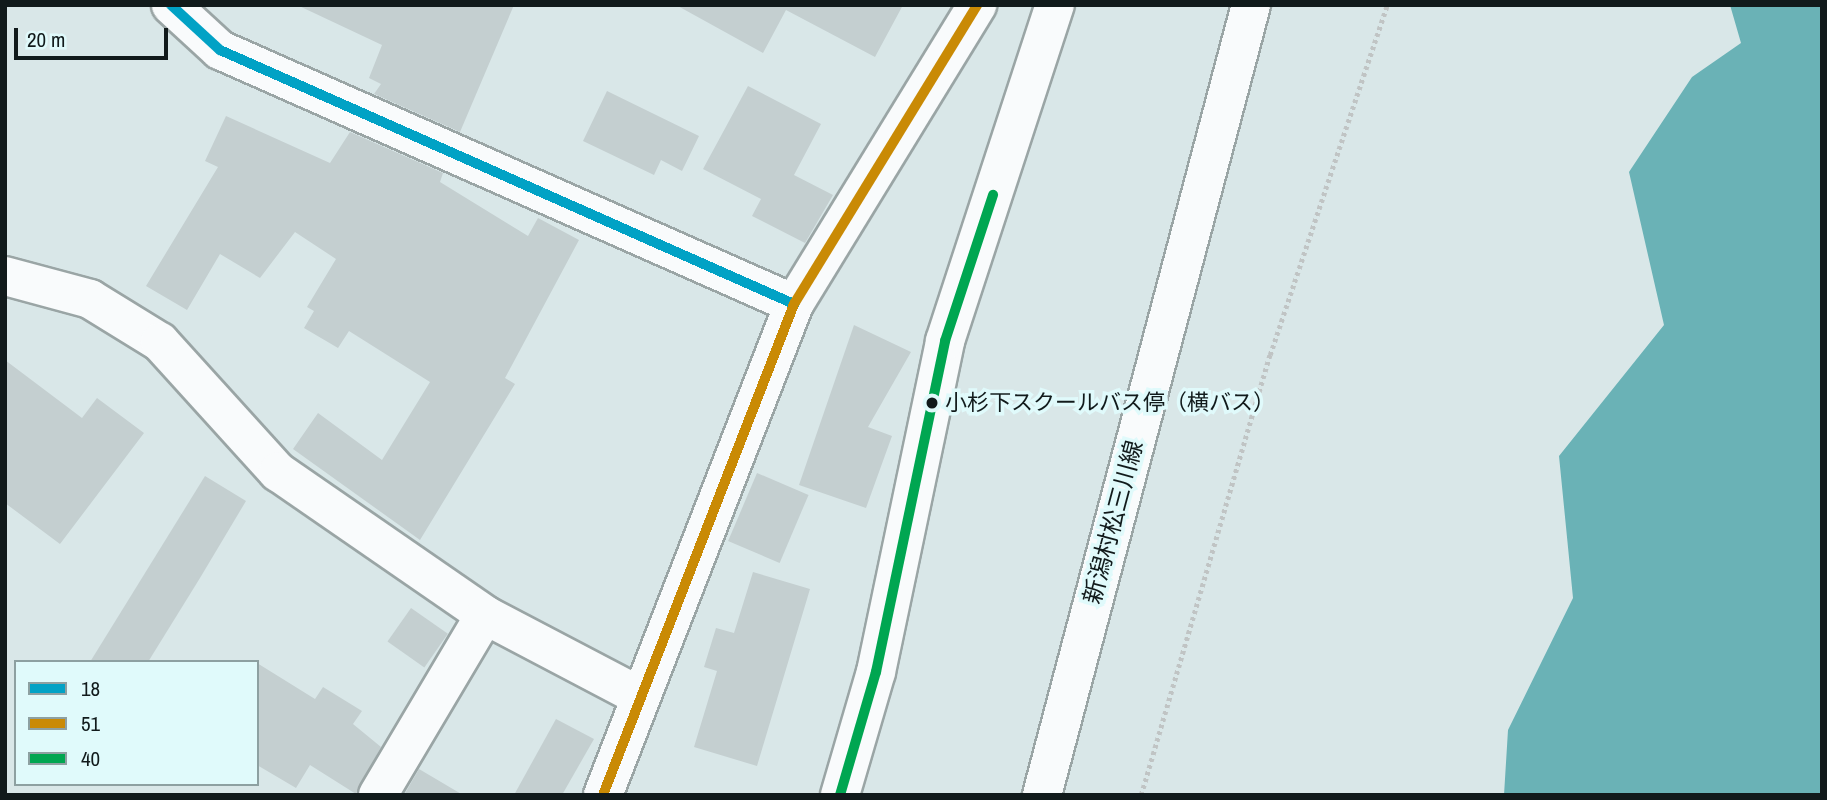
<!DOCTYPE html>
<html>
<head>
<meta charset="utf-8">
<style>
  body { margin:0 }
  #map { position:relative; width:1827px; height:800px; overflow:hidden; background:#d9e7e8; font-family:"Archivo Narrow","Noto Sans JP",sans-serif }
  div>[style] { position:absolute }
  .water>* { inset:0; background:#6ab2b6 }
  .building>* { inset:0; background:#c4cfd0; transform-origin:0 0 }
  .path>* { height:4.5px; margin-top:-2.25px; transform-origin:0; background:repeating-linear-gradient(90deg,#c0c4c4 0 3.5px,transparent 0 7px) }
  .roads { filter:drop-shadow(2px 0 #9aa5a5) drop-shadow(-2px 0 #9aa5a5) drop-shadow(0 2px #9aa5a5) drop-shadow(0 -2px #9aa5a5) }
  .street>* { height:38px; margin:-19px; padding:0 19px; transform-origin:19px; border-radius:19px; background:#f9fbfc }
  .primary>* { height:38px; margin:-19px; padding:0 19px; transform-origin:19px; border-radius:19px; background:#f9fbfc }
  .bus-1>* { height:10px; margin:-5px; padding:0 5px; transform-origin:5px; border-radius:5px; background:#01a2c5 }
  .bus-2>* { height:10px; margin:-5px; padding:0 5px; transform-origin:5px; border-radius:5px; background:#c98a05 }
  .bus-3>* { height:10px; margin:-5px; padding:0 5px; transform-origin:5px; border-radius:5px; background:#00a651 }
  .dots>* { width:19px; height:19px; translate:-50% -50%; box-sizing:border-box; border:4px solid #e0fafb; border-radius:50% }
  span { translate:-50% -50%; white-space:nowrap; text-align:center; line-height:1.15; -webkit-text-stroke:7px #e0fafb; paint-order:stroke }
  .bus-label { font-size:22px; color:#111a1b }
  .left { translate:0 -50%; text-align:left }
  .street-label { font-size:24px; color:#111a1b }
  .frame { position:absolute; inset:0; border:7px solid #111a1b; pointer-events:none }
  .legend { position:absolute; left:14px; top:660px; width:245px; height:126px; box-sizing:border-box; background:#e0fafb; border:2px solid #8da0a1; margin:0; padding:9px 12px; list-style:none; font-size:21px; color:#111a1b }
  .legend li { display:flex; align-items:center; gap:14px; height:35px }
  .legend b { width:35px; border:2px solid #8da0a1 }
  .scale { position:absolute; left:14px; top:28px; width:154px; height:32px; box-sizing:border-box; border:4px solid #111a1b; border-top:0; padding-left:9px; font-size:21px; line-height:24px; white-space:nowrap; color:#111a1b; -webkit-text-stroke:5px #e0fafb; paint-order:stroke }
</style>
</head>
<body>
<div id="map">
  <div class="water">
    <i style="clip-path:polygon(1730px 5px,1822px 5px,1822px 795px,1504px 795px,1508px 730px,1573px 598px,1559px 456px,1664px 325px,1629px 172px,1692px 77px,1741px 43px)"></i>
  </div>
  <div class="building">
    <i style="clip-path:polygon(297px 5px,514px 5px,460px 132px,374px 94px,381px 84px,369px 78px,382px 45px)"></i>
    <i style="clip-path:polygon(676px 5px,903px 5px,875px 57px,786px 10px,763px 53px)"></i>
    <i style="clip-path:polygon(748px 86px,821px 124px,794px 175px,833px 195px,805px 243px,752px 216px,761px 199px,703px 169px)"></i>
    <i style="clip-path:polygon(607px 91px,699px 136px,682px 171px,661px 160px,654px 175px,583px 141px)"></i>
    <i style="clip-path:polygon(226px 116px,330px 163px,350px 132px,443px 173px,440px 182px,528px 236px,538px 218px,579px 240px,505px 378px,515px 384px,420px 540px,293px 449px,318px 413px,382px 460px,430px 382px,349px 331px,338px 348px,304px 328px,314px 311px,307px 307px,336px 259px,295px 232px,260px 278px,220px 254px,187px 310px,146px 286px,218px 167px,205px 161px)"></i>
    <i style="clip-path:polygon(854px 325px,911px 352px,868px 427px,892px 436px,866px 508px,799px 485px)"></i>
    <i style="clip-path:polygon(5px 360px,82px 418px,97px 398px,144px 433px,60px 544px,5px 503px)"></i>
    <i style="left:757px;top:473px;width:56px;height:74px;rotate:23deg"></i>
    <i style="clip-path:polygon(205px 476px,246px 501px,200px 578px,148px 662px,90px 662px)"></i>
    <i style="clip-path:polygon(753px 572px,810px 589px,757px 766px,694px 747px,717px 671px,704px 667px,716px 628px,734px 633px)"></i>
    <i style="left:411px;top:608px;width:45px;height:41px;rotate:35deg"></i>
    <i style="clip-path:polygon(257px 663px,315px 699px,323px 687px,362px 711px,353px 724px,381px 747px,356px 794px,310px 765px,296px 788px,257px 765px)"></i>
    <i style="clip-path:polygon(556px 719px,594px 739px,562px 795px,514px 795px)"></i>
    <i style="clip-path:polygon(419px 769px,463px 795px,404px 795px)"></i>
  </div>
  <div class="path">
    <i style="left:1141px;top:795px;width:459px;rotate:-73.7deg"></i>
    <i style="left:1270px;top:355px;width:369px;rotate:-71.5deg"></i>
  </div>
  <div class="roads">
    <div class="street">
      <i style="left:171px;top:5px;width:67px;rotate:42.6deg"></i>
      <i style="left:220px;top:50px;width:628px;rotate:23.87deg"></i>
      <i style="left:5px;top:276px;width:88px;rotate:15.1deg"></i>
      <i style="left:90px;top:299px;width:82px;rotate:31.6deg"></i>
      <i style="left:160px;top:342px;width:176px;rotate:47.8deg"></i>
      <i style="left:278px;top:472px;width:252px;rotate:34.6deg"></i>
      <i style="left:485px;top:615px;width:174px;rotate:27.7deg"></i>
      <i style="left:378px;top:795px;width:209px;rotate:-59.3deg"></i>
      <i style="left:603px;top:795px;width:527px;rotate:-68.74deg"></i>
      <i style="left:794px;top:304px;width:351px;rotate:-58.5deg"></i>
      <i style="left:840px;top:795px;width:128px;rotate:-73.7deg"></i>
      <i style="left:876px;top:672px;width:338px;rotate:-78.2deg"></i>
      <i style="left:945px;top:341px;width:354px;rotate:-71.9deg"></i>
    </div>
    <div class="primary">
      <i style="left:1042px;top:795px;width:817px;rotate:-75.18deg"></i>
    </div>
  </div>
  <div class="bus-1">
    <i style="left:171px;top:5px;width:67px;rotate:42.6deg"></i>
    <i style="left:220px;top:50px;width:628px;rotate:23.87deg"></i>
  </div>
  <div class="bus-2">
    <i style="left:603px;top:795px;width:527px;rotate:-68.74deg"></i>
    <i style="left:794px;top:304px;width:351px;rotate:-58.5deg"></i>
  </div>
  <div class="bus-3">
    <i style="left:840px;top:795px;width:128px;rotate:-73.7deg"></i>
    <i style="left:876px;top:672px;width:338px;rotate:-78.2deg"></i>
    <i style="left:945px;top:341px;width:154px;rotate:-71.8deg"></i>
  </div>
  <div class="dots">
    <i style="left:932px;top:403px;background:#111a1b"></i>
  </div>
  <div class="bus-label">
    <span class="left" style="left:945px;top:403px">小杉下スクールバス停（横バス）</span>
  </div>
  <div class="street-label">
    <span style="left:1113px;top:522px;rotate:-75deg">新潟村松三川線</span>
  </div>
  <div class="frame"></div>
  <ul class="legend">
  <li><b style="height:9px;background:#01a2c5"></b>18</li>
  <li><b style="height:9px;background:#c98a05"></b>51</li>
  <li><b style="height:9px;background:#00a651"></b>40</li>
  </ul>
  <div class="scale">20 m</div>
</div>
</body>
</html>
